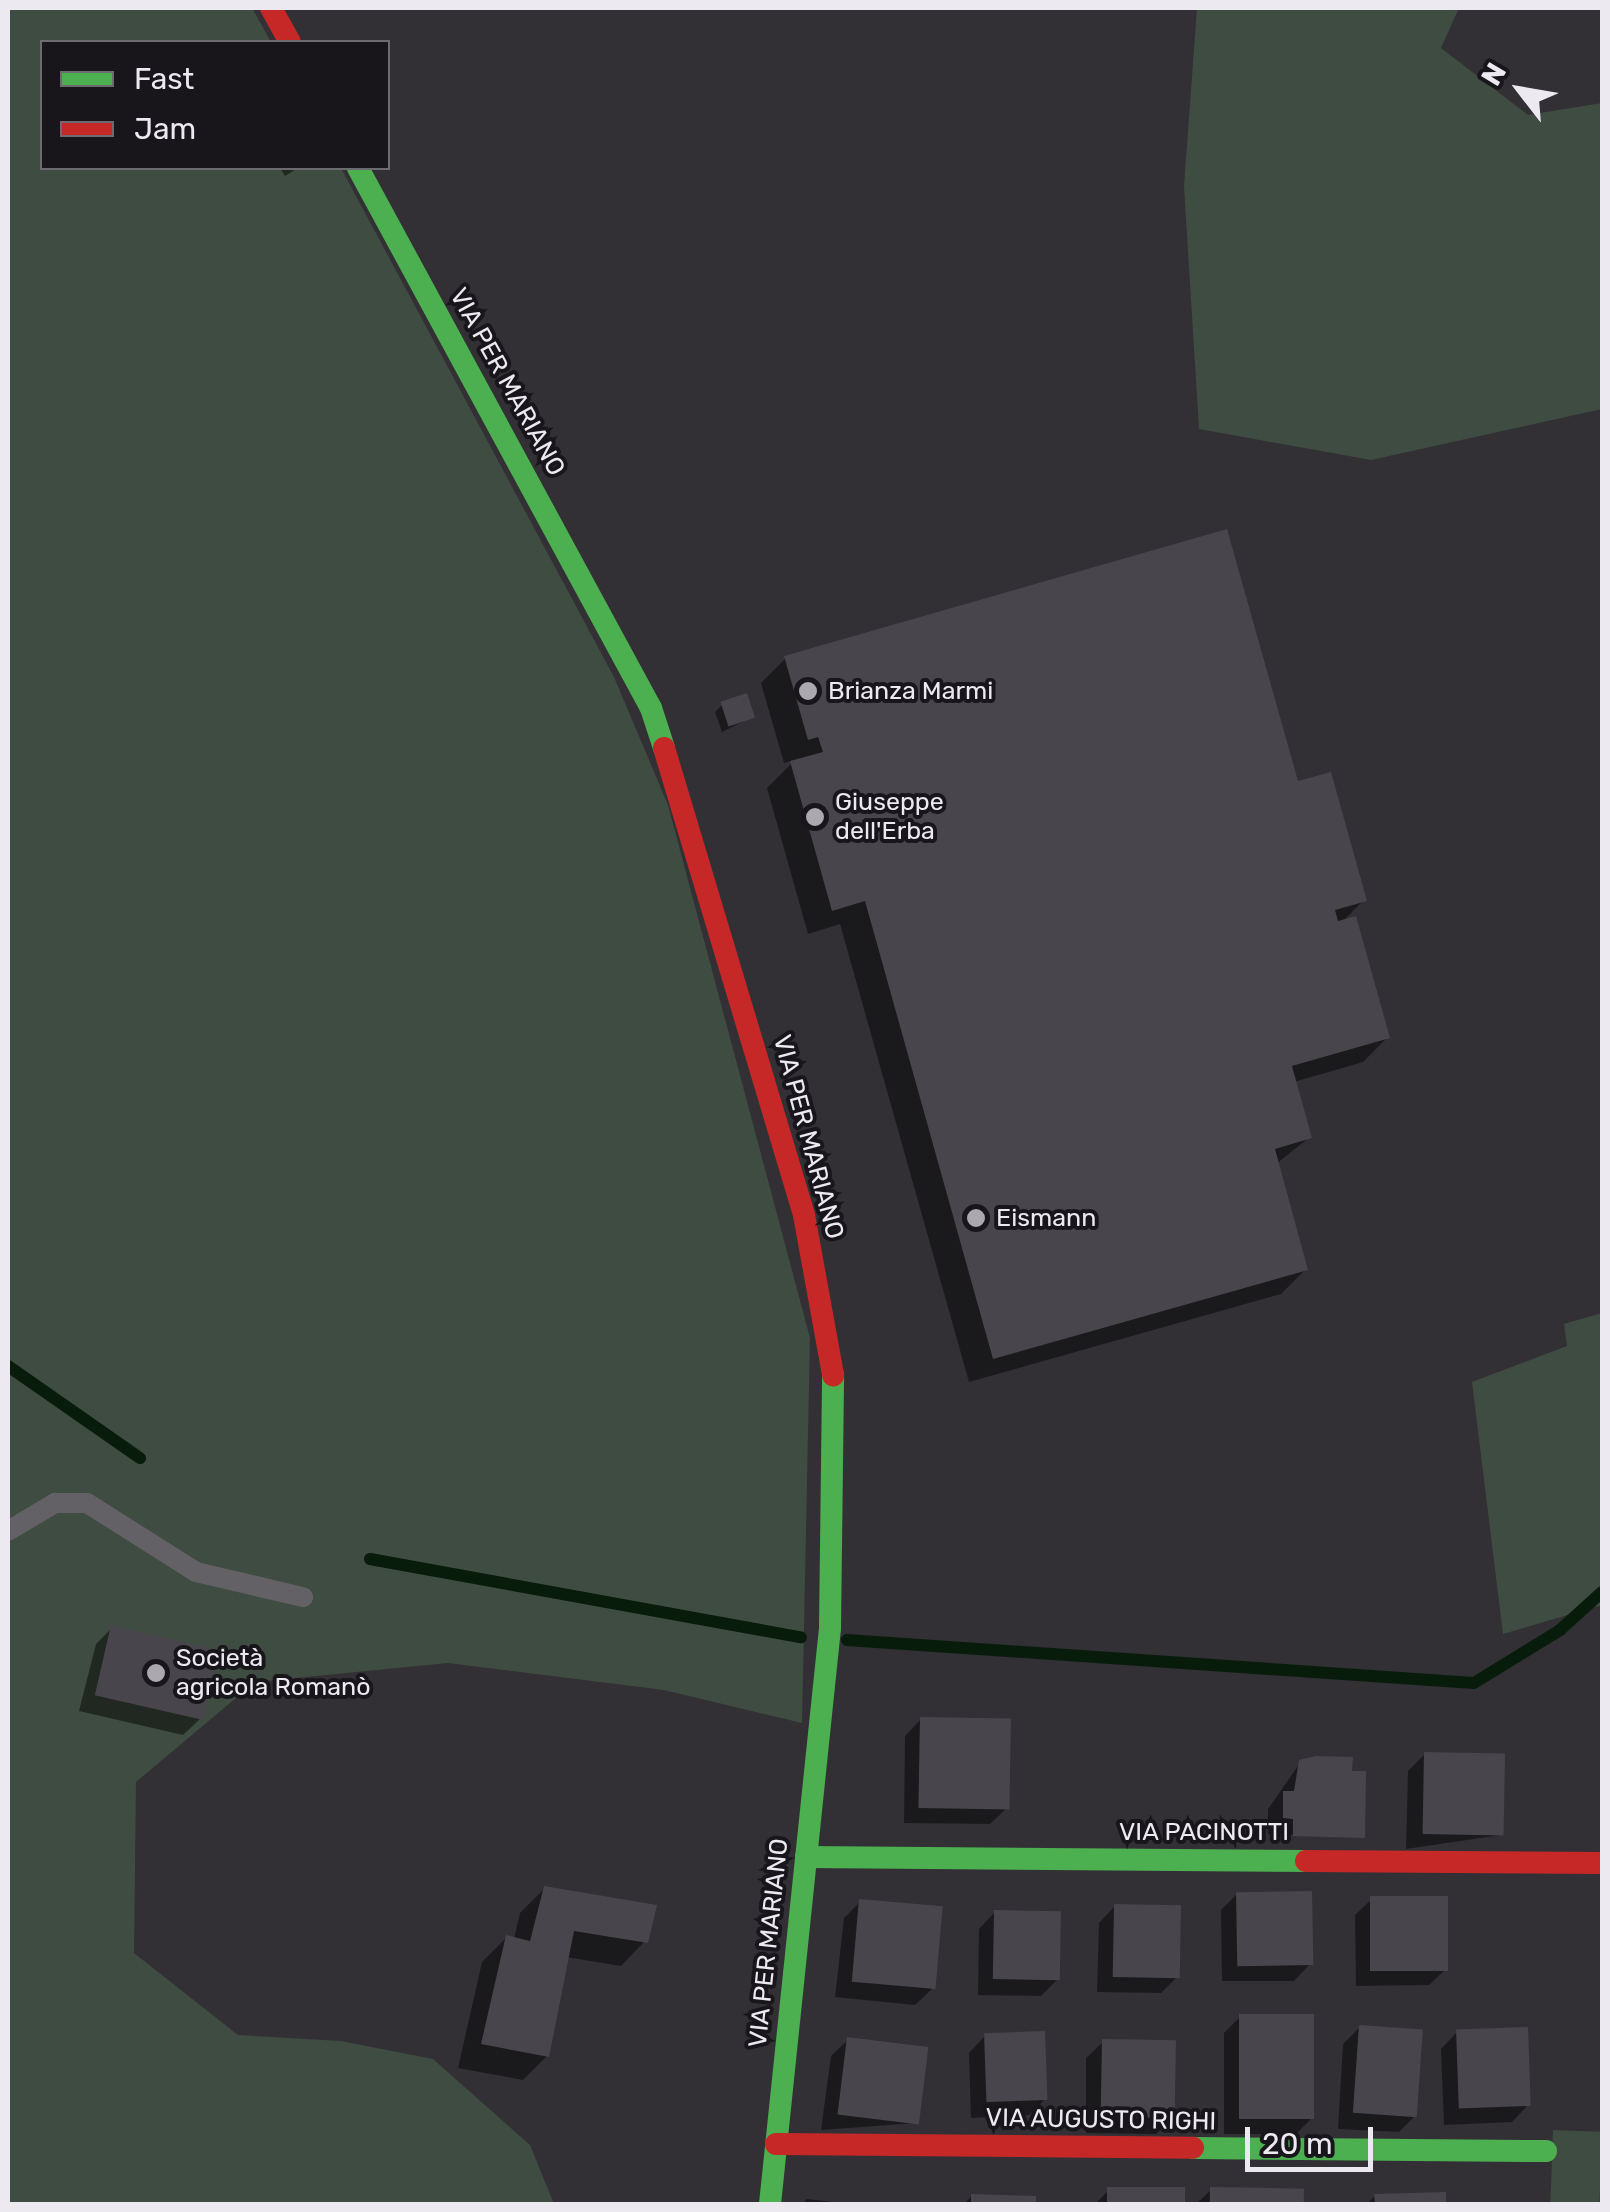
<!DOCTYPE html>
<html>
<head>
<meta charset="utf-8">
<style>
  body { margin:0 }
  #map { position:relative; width:1610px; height:2212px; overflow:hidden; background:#323035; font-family:Rubik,sans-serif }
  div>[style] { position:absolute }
  .green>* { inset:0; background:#3f4c41; transform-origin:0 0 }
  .shadow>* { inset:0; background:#0007 }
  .stream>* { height:12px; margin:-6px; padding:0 6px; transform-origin:6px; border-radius:6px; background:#081c0c }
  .building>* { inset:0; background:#48454c; transform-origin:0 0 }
  .lane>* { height:20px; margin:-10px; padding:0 10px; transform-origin:10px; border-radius:10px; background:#636165 }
  .fast>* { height:22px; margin:-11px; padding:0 11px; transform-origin:11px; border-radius:11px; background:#4caf50 }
  .jam>* { height:22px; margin:-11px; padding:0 11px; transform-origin:11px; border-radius:11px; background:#c62828 }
  .dots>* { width:28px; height:28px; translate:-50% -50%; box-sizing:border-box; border:5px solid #18161b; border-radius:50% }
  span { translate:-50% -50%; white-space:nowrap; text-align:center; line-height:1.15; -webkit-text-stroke:8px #18161b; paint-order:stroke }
  .street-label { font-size:25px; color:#ece9f0 }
  .poi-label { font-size:25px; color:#ece9f0 }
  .left { translate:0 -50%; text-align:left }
  .frame { position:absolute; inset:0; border:10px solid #ece9f0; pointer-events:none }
  .legend { position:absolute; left:40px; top:40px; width:350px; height:130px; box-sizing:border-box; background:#18161b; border:2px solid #6d6a70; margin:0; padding:12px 18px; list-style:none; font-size:30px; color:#ece9f0 }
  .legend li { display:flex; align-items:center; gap:20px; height:50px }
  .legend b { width:50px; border:2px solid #6d6a70 }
  .north { position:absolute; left:1470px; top:40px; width:100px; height:100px; -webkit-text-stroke:8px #18161b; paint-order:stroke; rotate:301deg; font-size:28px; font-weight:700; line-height:40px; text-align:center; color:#ece9f0 }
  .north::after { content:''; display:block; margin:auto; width:35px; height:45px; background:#ece9f0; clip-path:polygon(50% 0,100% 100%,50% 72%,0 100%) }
  .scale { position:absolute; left:1245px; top:2127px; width:128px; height:45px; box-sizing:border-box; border:5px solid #ece9f0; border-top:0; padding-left:12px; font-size:30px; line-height:35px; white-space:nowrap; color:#ece9f0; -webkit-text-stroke:8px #18161b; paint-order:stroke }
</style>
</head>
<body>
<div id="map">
  <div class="green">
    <i style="clip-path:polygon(8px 8px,252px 8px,271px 42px,42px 42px,42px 168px,341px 168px,614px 677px,668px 805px,810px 1338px,802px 1723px,664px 1690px,448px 1663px,255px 1682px,136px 1782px,134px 1953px,238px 2035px,341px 2041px,433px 2059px,530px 2145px,554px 2204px,8px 2204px)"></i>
    <i style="clip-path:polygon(1197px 8px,1459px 8px,1441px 48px,1528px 115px,1602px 103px,1602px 409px,1371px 460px,1199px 429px,1184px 186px)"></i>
    <i style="clip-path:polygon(1602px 1313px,1602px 1605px,1503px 1634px,1472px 1382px,1567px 1346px,1564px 1324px)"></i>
    <i style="left:1553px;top:2130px;width:49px;height:74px;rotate:2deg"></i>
  </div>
  <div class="shadow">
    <i style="clip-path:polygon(280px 168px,298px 168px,285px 176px)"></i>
    <i style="clip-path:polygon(786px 658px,1296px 784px,1364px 900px,1342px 922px,1388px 1037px,1363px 1062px,1294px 1082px,1310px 1137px,1276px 1164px,1306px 1269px,1281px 1294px,969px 1382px,840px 924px,808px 934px,767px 788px,795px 760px,784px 763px,761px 683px)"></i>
    <i style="clip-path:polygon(723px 704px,752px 717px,722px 732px,715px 712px)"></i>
    <i style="clip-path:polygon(112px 1628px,200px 1719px,183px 1735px,79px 1711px,96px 1644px)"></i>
    <i style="clip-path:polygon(921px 1719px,1007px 1808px,990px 1824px,904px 1823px,905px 1736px)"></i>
    <i style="clip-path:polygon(1425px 1754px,1501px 1835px,1406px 1849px,1408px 1771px)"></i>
    <i style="clip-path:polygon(1300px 1763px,1350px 1774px,1362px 1837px,1268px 1834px,1268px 1809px)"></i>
    <i style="clip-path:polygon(545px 1888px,645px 1941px,621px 1966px,566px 1957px,547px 2056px,523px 2080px,458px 2068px,482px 1962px,507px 1937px,514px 1939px,520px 1913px)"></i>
    <i style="clip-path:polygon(1237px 1894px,1310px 1964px,1294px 1981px,1222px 1981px,1221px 1910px)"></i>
    <i style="clip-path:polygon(1372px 1899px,1446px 1969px,1429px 1985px,1356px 1986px,1355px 1915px)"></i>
    <i style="clip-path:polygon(860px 1902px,932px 1989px,915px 2005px,835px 1997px,844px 1918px)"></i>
    <i style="clip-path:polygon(1115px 1906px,1177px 1977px,1161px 1993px,1097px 1992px,1099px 1923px)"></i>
    <i style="clip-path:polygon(995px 1912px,1057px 1980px,1041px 1996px,978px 1995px,979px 1929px)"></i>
    <i style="clip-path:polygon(1240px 2017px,1312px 2118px,1296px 2134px,1224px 2134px,1224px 2033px)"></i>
    <i style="clip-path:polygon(1359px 2028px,1415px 2116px,1399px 2132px,1338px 2129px,1343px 2044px)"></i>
    <i style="clip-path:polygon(1457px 2032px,1528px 2105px,1512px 2122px,1444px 2125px,1441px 2049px)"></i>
    <i style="clip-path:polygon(985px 2036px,1045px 2099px,1029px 2115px,971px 2118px,969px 2053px)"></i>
    <i style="clip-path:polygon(848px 2040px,916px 2123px,821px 2130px,831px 2056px)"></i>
    <i style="clip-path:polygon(1103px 2042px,1172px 2118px,1156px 2134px,1086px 2133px,1086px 2058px)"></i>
    <i style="clip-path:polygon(1109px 2190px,1182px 2190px,1183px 2204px,1095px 2204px)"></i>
    <i style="clip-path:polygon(1211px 2190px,1301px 2190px,1301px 2204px,1196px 2204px)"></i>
    <i style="clip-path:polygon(1443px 2195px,1443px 2204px,1367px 2204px,1375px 2196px)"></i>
    <i style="clip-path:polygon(972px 2196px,1034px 2198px,1034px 2204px,964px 2204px)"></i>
    <i style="clip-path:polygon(807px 2199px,851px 2204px,802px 2204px)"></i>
  </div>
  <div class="stream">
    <i style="left:8px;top:1366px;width:161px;rotate:34.9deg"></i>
    <i style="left:370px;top:1559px;width:438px;rotate:10.3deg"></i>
    <i style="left:847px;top:1640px;width:628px;rotate:3.92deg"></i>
    <i style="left:1474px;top:1683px;width:101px;rotate:-31.6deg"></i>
    <i style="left:1560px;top:1630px;width:57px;rotate:-42.1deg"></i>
  </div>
  <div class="building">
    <i style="clip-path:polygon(1227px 529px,1298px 781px,1331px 772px,1367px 901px,1335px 910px,1338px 921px,1356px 916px,1390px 1038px,1292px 1066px,1312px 1138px,1275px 1149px,1308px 1270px,993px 1359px,865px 901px,832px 911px,790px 761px,823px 752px,818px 737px,808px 740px,784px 656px)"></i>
    <i style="left:747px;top:693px;width:26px;height:28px;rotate:72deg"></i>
    <i style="left:111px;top:1625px;width:111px;height:72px;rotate:13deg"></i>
    <i style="left:920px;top:1717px;width:91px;height:91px;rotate:1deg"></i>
    <i style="left:1424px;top:1752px;width:81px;height:82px;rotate:1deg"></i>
    <i style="clip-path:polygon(1316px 1756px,1353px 1757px,1352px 1771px,1366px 1771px,1365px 1838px,1293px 1836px,1293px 1819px,1283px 1818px,1283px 1791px,1294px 1791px,1299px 1760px)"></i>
    <i style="clip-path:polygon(544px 1886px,657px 1905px,648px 1943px,574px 1931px,549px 2057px,481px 2044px,506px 1935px,530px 1941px)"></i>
    <i style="left:1312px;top:1891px;width:74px;height:76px;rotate:89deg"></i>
    <i style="left:1370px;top:1896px;width:78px;height:75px"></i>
    <i style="left:859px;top:1899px;width:84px;height:83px;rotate:5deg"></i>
    <i style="left:1114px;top:1904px;width:67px;height:73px;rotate:1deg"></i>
    <i style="left:994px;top:1910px;width:67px;height:69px;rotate:1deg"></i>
    <i style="left:1239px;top:2014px;width:75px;height:105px"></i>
    <i style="left:1359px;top:2025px;width:64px;height:88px;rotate:4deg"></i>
    <i style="left:1528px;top:2027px;width:79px;height:72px;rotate:88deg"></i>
    <i style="left:1045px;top:2031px;width:69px;height:61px;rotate:88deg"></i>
    <i style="left:847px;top:2037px;width:82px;height:78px;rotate:7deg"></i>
    <i style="left:1102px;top:2039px;width:74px;height:78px;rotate:1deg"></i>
    <i style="left:1185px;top:2187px;width:17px;height:78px;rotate:90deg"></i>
    <i style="left:1210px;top:2187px;width:94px;height:17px;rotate:1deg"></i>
    <i style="clip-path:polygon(1446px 2192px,1446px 2204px,1375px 2204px,1374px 2194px)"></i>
    <i style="clip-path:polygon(971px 2194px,1036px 2196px,1036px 2204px,971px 2204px)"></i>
  </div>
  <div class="lane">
    <i style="left:8px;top:1531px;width:55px;rotate:-30.8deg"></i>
    <i style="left:55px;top:1503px;width:32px"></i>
    <i style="left:87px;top:1503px;width:129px;rotate:32.3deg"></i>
    <i style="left:196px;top:1572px;width:110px;rotate:13.2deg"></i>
  </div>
  <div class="fast">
    <i style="left:358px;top:168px;width:614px;rotate:61.52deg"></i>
    <i style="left:651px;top:708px;width:42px;rotate:72deg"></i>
    <i style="left:806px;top:1857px;width:500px;rotate:0.46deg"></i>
    <i style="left:1193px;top:2148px;width:353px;rotate:0.5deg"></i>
    <i style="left:770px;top:2204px;width:579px;rotate:-84.05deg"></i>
    <i style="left:830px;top:1628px;width:253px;rotate:-89.3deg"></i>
  </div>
  <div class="jam">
    <i style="left:271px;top:8px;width:39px;rotate:61deg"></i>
    <i style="left:664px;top:748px;width:488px;rotate:73.3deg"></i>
    <i style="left:804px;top:1215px;width:163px;rotate:79.7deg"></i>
    <i style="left:1306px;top:1861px;width:296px;rotate:0.4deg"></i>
    <i style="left:776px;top:2144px;width:417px;rotate:0.5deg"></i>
  </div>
  <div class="dots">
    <i style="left:808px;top:691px;background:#aba8af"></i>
    <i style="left:815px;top:817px;background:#aba8af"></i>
    <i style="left:976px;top:1218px;background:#aba8af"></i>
    <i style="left:156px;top:1673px;background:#aba8af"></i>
  </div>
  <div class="street-label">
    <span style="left:507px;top:382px;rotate:61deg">VIA PER MARIANO</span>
    <span style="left:808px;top:1137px;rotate:75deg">VIA PER MARIANO</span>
    <span style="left:1204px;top:1832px">VIA PACINOTTI</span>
    <span style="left:769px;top:1943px;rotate:-84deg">VIA PER MARIANO</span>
    <span style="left:1101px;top:2120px;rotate:1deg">VIA AUGUSTO RIGHI</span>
  </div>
  <div class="poi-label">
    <span class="left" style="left:828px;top:691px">Brianza Marmi</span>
    <span class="left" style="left:835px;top:817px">Giuseppe<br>dell'Erba</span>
    <span class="left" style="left:996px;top:1218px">Eismann</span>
    <span class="left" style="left:176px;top:1673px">Società<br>agricola Romanò</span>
  </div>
  <div class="frame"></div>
  <ul class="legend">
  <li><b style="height:12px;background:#4caf50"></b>Fast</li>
  <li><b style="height:12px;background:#c62828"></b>Jam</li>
  </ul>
  <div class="north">N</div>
  <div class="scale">20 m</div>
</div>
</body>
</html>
